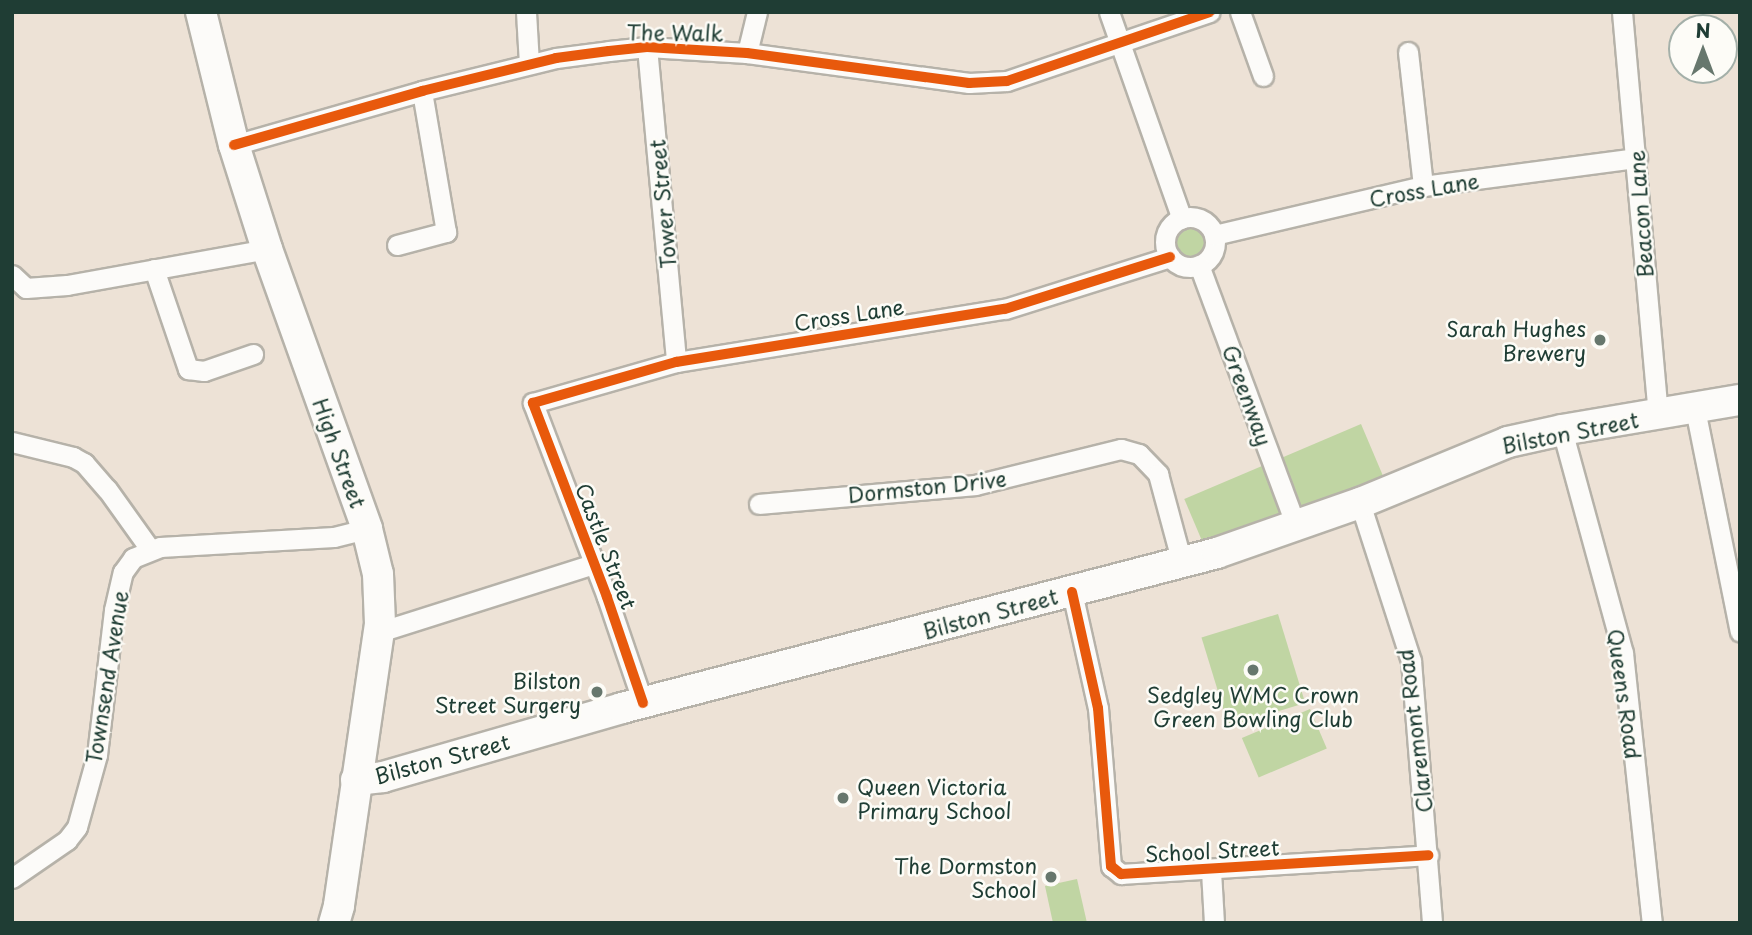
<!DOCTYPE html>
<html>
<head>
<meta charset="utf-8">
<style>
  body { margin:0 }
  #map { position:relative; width:1752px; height:935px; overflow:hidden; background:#ede2d6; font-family:"Playpen Sans",sans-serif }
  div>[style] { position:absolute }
  .green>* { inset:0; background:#c0d5a3; transform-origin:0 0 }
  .round { border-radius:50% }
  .roads { filter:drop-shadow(2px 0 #b6b2a9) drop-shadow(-2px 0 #b6b2a9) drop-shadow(0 2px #b6b2a9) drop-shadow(0 -2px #b6b2a9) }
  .street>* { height:19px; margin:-9.5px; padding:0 9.5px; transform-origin:9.5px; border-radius:9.5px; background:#fcfbf9 }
  .street>.ring { margin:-9.5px; padding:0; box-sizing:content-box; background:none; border:19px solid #fcfbf9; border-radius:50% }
  .primary>* { height:30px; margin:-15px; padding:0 15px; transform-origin:15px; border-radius:15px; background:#fcfbf9 }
  .cycleway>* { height:10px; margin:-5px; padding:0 5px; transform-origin:5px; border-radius:5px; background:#e8590c }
  .dots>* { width:19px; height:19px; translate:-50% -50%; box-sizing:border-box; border:4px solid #fdfcf7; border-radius:50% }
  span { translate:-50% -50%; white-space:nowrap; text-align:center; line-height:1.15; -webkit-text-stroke:5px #fdfcf7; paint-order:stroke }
  .street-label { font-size:21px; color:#1f3d34 }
  .poi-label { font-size:21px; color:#1f3d34 }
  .right { translate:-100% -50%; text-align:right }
  .left { translate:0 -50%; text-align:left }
  .frame { position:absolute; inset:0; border:14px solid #1f3d34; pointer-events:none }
  .north { position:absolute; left:1668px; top:14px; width:70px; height:70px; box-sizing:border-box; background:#fdfcf7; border:2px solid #a4b0a9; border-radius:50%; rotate:0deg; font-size:19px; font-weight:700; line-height:28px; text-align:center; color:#1f3d34 }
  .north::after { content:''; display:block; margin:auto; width:24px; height:32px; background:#67776d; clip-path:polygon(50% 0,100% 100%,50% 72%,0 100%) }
</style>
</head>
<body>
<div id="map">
  <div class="green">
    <i class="round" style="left:1173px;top:227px;width:34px;height:34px"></i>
    <i style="left:1361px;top:424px;width:57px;height:192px;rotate:67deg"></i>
    <i style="left:1278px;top:614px;width:93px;height:80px;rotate:73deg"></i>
    <i style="left:1310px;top:709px;width:43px;height:74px;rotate:67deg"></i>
    <i style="clip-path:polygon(1077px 879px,1087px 923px,1053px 923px,1045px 886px)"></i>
  </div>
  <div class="roads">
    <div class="street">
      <i style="left:526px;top:12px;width:52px;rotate:86.7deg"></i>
      <i style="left:1109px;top:12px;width:219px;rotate:70.6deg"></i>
      <i style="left:1240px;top:12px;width:68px;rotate:70.2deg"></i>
      <i style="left:1622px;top:12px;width:406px;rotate:84.9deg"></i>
      <i style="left:647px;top:47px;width:316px;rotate:84.7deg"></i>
      <i style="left:1408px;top:52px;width:135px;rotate:83.6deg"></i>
      <i style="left:747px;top:53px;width:42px;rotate:-76.3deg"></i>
      <i style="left:234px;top:145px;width:196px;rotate:-16deg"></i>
      <i style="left:422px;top:91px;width:138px;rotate:-13.8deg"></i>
      <i style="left:556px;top:58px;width:53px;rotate:-7.5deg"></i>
      <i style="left:609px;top:51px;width:38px;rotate:-6deg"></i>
      <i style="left:647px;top:47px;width:100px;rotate:3.4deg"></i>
      <i style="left:747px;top:53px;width:224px;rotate:7.7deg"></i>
      <i style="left:969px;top:83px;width:38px;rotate:-3deg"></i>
      <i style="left:1007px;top:81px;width:214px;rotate:-18.8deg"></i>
      <i class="ring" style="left:1165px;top:217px;width:31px;height:31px"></i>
      <i style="left:1214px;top:235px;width:215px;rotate:-13.2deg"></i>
      <i style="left:1423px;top:186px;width:216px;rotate:-7.5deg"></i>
      <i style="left:397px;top:245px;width:51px;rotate:-14.9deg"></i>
      <i style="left:446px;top:232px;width:143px;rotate:-99.7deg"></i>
      <i style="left:1199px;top:265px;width:278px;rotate:69.6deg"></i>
      <i style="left:154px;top:269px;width:106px;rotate:71.2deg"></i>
      <i style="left:188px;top:369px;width:16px;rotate:7deg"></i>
      <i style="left:204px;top:371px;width:52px;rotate:-19.1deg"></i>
      <i style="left:12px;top:275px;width:19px;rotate:43deg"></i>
      <i style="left:26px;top:288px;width:41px;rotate:-4.2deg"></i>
      <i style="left:67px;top:285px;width:203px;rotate:-10.2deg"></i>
      <i style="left:1695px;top:409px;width:227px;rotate:78.6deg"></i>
      <i style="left:1562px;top:430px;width:231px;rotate:74.7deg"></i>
      <i style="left:1623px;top:653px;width:272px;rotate:83.9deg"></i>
      <i style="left:12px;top:442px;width:63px;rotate:13.8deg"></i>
      <i style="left:73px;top:457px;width:13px;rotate:29deg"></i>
      <i style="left:84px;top:463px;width:35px;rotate:49deg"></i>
      <i style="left:107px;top:489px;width:74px;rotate:54.4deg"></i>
      <i style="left:1360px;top:503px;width:166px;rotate:72.1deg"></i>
      <i style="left:1411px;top:661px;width:263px;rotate:85.4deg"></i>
      <i style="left:759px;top:504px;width:217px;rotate:-5deg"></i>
      <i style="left:975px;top:485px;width:150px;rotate:-13.9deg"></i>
      <i style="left:1121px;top:449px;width:19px;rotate:16deg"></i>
      <i style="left:1139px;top:454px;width:28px;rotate:46deg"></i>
      <i style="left:1158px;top:474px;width:92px;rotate:74.9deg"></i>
      <i style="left:1072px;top:592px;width:119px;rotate:77.4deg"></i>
      <i style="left:1098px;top:708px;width:159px;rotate:85.3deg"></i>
      <i style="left:1111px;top:866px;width:13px;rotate:39deg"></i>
      <i style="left:1121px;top:874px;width:308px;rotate:-3.5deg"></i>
      <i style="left:379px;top:632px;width:225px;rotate:-17.6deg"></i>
      <i style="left:643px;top:703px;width:112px;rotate:-108.8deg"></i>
      <i style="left:607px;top:597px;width:208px;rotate:-110.9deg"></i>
      <i style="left:533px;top:403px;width:149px;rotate:-16deg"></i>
      <i style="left:676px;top:362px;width:333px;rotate:-9.2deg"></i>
      <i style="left:1005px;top:309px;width:173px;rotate:-17.5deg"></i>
      <i style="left:1211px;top:871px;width:52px;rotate:86.7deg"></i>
      <i style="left:12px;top:878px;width:67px;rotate:-34.6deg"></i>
      <i style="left:67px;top:840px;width:16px;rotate:-52deg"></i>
      <i style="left:77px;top:827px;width:75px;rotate:-74.5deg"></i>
      <i style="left:97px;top:755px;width:146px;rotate:-83.3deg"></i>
      <i style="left:114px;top:610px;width:39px;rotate:-77deg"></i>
      <i style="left:123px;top:572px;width:17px;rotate:-54deg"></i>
      <i style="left:133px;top:558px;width:29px;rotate:-22deg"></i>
      <i style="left:160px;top:547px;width:174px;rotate:-3.3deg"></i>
      <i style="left:334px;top:537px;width:34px;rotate:-14deg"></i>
    </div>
    <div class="primary">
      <i style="left:201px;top:12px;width:137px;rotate:76.1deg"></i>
      <i style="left:234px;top:145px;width:109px;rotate:72.4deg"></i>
      <i style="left:267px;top:249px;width:297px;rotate:70.3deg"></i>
      <i style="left:367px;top:529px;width:46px;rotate:76.3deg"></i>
      <i style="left:378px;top:574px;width:50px;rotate:87.7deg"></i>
      <i style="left:380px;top:624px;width:285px;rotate:98.3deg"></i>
      <i style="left:339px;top:906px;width:18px;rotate:106deg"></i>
      <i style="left:356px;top:780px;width:27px;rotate:-6deg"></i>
      <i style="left:383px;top:777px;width:249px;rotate:-16.1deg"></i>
      <i style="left:622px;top:708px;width:615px;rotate:-14.6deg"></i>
      <i style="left:1217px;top:553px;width:151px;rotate:-19.3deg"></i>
      <i style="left:1360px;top:503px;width:160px;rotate:-22.4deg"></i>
      <i style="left:1508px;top:442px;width:55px;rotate:-12.5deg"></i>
      <i style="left:1562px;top:430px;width:181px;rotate:-9.6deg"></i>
    </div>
  </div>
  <div class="cycleway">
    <i style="left:234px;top:145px;width:196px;rotate:-16deg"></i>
    <i style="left:422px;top:91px;width:138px;rotate:-13.8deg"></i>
    <i style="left:556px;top:58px;width:53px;rotate:-7.5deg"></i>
    <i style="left:609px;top:51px;width:38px;rotate:-6deg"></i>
    <i style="left:647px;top:47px;width:100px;rotate:3.4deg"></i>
    <i style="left:747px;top:53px;width:224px;rotate:7.7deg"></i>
    <i style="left:969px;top:83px;width:38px;rotate:-3deg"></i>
    <i style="left:1007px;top:81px;width:214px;rotate:-18.8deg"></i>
    <i style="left:1072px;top:592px;width:119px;rotate:77.4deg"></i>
    <i style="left:1098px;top:708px;width:159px;rotate:85.3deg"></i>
    <i style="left:1111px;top:866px;width:13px;rotate:39deg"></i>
    <i style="left:1121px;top:874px;width:308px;rotate:-3.5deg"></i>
    <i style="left:643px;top:703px;width:112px;rotate:-108.8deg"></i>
    <i style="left:607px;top:597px;width:208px;rotate:-110.9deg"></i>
    <i style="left:533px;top:403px;width:149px;rotate:-16deg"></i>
    <i style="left:676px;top:362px;width:333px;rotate:-9.2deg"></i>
    <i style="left:1005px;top:309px;width:173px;rotate:-17.5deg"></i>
  </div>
  <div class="dots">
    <i style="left:1600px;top:340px;background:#67776d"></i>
    <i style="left:1253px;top:670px;background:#67776d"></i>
    <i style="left:597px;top:692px;background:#67776d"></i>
    <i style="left:843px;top:798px;background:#67776d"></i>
    <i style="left:1051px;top:877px;background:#67776d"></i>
  </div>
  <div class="street-label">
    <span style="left:675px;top:32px;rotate:1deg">The Walk</span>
    <span style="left:1424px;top:189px;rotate:-10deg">Cross Lane</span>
    <span style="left:662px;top:204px;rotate:-95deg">Tower Street</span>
    <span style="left:1640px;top:214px;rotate:-94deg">Beacon Lane</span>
    <span style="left:849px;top:314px;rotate:-9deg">Cross Lane</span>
    <span style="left:1248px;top:395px;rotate:70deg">Greenway</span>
    <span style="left:1570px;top:432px;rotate:-11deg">Bilston Street</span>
    <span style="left:340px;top:453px;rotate:70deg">High Street</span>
    <span style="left:927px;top:486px;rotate:-6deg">Dormston Drive</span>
    <span style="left:607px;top:546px;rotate:69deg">Castle Street</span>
    <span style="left:990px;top:613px;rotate:-15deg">Bilston Street</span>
    <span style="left:106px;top:677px;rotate:-81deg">Townsend Avenue</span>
    <span style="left:1625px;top:694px;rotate:82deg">Queens Road</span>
    <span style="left:1414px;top:731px;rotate:-97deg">Claremont Road</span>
    <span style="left:442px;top:758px;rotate:-15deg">Bilston Street</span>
    <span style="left:1212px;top:850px;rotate:-3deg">School Street</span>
  </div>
  <div class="poi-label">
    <span class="right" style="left:1586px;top:340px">Sarah Hughes<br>Brewery</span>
    <span class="right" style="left:581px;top:692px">Bilston<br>Street Surgery</span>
    <span style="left:1253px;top:706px">Sedgley WMC Crown<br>Green Bowling Club</span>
    <span class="left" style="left:857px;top:798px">Queen Victoria<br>Primary School</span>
    <span class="right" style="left:1037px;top:877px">The Dormston<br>School</span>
  </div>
  <div class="frame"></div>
  <div class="north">N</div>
</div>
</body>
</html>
